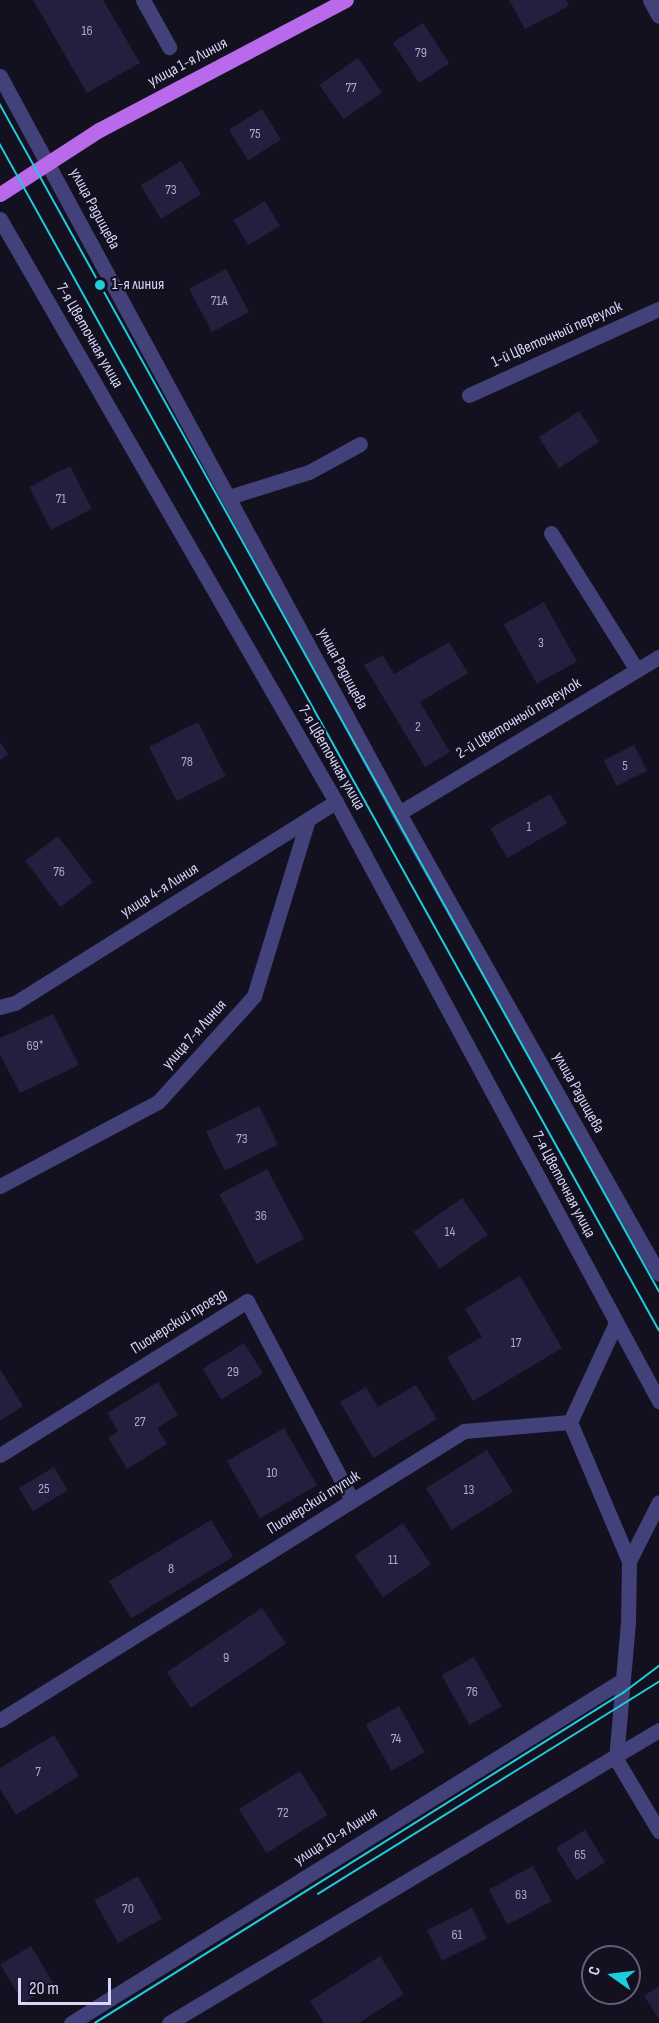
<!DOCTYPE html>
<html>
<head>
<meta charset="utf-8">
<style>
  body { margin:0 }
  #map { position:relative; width:659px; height:2023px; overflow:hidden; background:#131020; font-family:"Sofia Sans Condensed",sans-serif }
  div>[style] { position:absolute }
  .building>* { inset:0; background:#241f3e; transform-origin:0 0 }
  .minor>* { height:15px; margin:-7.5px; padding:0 7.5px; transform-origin:7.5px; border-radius:7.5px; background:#424179 }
  .major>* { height:15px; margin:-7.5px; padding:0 7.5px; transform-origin:7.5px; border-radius:7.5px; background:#b86aeb }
  .tram>* { height:1.5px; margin:-0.75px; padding:0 0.75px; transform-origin:0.75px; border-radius:0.75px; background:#1eccdc }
  .dots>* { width:16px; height:16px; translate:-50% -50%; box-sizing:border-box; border:3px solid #131020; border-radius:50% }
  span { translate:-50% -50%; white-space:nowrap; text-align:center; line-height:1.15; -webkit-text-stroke:4.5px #131020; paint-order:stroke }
  .number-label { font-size:14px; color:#aba8ca }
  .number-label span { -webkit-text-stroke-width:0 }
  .street-label { font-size:16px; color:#d8d5f9 }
  .poi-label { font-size:16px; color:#d8d5f9 }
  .left { translate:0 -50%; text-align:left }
  .north { position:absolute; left:581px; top:1945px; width:60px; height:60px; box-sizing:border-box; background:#131020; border:2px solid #625f77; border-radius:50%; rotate:284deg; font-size:16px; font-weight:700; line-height:24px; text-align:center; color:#d8d5f9 }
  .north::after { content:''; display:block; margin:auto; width:21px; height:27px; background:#1eccdc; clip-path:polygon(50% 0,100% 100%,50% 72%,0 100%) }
  .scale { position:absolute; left:18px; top:1978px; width:93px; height:27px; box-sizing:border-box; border:3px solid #d8d5f9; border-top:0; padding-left:8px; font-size:18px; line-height:21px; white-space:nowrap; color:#d8d5f9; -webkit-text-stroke:4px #131020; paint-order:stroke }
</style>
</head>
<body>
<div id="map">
  <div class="building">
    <i style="clip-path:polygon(33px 0,103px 0,140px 63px,87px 93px)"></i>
    <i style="clip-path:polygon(509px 0,566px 0,569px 6px,525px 29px)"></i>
    <i style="left:423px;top:23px;width:48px;height:36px;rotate:57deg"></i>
    <i style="left:358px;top:58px;width:42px;height:47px;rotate:55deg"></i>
    <i style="left:262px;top:109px;width:36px;height:39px;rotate:58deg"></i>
    <i style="left:181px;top:161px;width:39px;height:47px;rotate:59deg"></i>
    <i style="left:265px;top:201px;width:29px;height:37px;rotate:59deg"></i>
    <i style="left:226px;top:269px;width:49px;height:42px;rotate:62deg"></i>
    <i style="left:579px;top:411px;width:37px;height:48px;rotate:57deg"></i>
    <i style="left:70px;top:466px;width:48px;height:46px;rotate:63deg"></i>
    <i style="left:544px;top:602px;width:68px;height:46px;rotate:61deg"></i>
    <i style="clip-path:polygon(449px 642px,468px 673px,420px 702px,450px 752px,425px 767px,364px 665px,383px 655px,394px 674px)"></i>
    <i style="left:198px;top:722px;width:61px;height:55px;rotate:63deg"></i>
    <i style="clip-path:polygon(0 742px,8px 754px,0 760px)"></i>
    <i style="left:634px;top:745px;width:29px;height:34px;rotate:63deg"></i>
    <i style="left:550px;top:794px;width:34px;height:69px;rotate:60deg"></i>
    <i style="left:58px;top:836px;width:58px;height:41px;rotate:53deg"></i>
    <i style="clip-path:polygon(53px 1014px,79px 1065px,20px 1093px,0 1054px,0 1038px)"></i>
    <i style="left:259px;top:1106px;width:43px;height:59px;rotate:64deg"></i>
    <i style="left:267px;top:1169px;width:79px;height:54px;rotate:62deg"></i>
    <i style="left:462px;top:1198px;width:45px;height:59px;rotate:55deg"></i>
    <i style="clip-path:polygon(520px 1276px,562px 1348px,473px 1401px,447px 1357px,482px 1337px,465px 1309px)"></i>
    <i style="left:244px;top:1343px;width:36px;height:49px;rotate:58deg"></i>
    <i style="clip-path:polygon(0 1369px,23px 1406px,0 1421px)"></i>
    <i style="clip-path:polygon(158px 1382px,178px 1415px,157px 1428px,167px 1444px,127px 1469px,108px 1438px,118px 1431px,107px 1413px)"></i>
    <i style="clip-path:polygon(416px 1385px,437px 1419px,373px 1458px,340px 1402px,366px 1387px,378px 1407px)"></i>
    <i style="left:284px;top:1428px;width:66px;height:66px;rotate:60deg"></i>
    <i style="left:487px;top:1450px;width:49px;height:72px;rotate:58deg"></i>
    <i style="left:54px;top:1467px;width:27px;height:41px;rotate:59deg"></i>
    <i style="left:211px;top:1520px;width:43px;height:119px;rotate:59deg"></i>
    <i style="left:403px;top:1523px;width:50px;height:58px;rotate:56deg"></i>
    <i style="left:262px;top:1608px;width:43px;height:115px;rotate:56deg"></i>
    <i style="left:474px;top:1657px;width:57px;height:37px;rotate:61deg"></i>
    <i style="left:399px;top:1706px;width:53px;height:38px;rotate:61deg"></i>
    <i style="clip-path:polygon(54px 1735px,79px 1776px,16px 1815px,0 1789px,0 1768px)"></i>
    <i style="left:300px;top:1771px;width:52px;height:72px;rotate:58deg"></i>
    <i style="left:585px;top:1830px;width:38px;height:34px;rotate:58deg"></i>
    <i style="left:533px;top:1866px;width:40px;height:50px;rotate:62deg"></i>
    <i style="left:138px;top:1876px;width:49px;height:50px;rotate:61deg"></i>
    <i style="left:472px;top:1908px;width:34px;height:50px;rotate:64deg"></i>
    <i style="left:31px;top:1946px;width:45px;height:36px;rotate:59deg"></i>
    <i style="clip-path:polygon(380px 1956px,404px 1994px,359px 2023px,324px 2023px,310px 2001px)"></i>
    <i style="clip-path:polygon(659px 1986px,659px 2019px,644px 1996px)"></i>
  </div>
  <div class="minor">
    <i style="left:143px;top:0;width:54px;rotate:61deg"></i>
    <i style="left:650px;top:0;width:18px;rotate:61deg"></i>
    <i style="left:0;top:76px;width:838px;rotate:61.57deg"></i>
    <i style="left:399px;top:813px;width:529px;rotate:60.58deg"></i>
    <i style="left:0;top:219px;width:673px;rotate:60.04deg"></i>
    <i style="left:336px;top:802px;width:681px;rotate:61.67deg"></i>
    <i style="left:469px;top:395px;width:209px;rotate:-24.4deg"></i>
    <i style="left:229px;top:497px;width:84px;rotate:-17.4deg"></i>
    <i style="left:309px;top:472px;width:58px;rotate:-28.8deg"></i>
    <i style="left:551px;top:533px;width:162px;rotate:57.9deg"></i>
    <i style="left:399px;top:813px;width:303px;rotate:-31deg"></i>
    <i style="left:0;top:1007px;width:16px;rotate:-15deg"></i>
    <i style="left:15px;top:1003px;width:379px;rotate:-32.1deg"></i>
    <i style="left:0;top:1186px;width:179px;rotate:-28deg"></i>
    <i style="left:158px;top:1102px;width:143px;rotate:-47.8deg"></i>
    <i style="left:254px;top:996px;width:185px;rotate:-73deg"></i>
    <i style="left:570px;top:1422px;width:151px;rotate:67deg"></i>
    <i style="left:0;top:1455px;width:291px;rotate:-31.9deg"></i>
    <i style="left:247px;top:1301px;width:225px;rotate:62.2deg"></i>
    <i style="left:0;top:1720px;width:547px;rotate:-31.92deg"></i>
    <i style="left:464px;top:1431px;width:106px;rotate:-4.9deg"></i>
    <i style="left:570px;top:1422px;width:109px;rotate:-65.1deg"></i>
    <i style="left:616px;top:1759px;width:137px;rotate:-85deg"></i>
    <i style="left:628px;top:1623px;width:62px;rotate:-89.1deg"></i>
    <i style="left:629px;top:1561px;width:66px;rotate:-63deg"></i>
    <i style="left:616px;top:1759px;width:84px;rotate:59.2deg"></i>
    <i style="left:71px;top:2023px;width:648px;rotate:-31.87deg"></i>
    <i style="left:169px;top:2023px;width:571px;rotate:-30.88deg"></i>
  </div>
  <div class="major">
    <i style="left:0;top:194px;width:118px;rotate:-32.9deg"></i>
    <i style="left:99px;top:130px;width:279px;rotate:-27.8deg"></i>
  </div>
  <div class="tram">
    <i style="left:0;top:104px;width:1358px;rotate:60.96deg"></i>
    <i style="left:0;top:144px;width:1357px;rotate:60.94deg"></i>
    <i style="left:318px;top:1894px;width:402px;rotate:-31.9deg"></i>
    <i style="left:95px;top:2023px;width:623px;rotate:-32.01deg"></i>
    <i style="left:623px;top:1693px;width:45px;rotate:-36.9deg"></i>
  </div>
  <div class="dots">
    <i style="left:100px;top:285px;background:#1eccdc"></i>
  </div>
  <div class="number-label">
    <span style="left:87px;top:31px">16</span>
    <span style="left:421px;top:53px">79</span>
    <span style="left:351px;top:88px">77</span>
    <span style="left:255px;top:134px">75</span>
    <span style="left:171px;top:190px">73</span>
    <span style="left:219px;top:301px">71А</span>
    <span style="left:61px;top:499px">71</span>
    <span style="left:541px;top:643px">3</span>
    <span style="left:418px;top:727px">2</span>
    <span style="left:187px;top:762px">78</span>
    <span style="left:625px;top:766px">5</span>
    <span style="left:529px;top:827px">1</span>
    <span style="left:59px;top:872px">76</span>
    <span style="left:35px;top:1046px">69*</span>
    <span style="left:242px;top:1139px">73</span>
    <span style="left:261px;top:1216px">36</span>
    <span style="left:450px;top:1232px">14</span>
    <span style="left:516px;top:1343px">17</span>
    <span style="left:233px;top:1372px">29</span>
    <span style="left:140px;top:1422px">27</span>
    <span style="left:272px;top:1473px">10</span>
    <span style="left:44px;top:1489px">25</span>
    <span style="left:469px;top:1490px">13</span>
    <span style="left:393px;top:1560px">11</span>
    <span style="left:171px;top:1569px">8</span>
    <span style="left:226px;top:1658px">9</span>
    <span style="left:472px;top:1692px">76</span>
    <span style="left:396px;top:1739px">74</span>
    <span style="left:38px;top:1772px">7</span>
    <span style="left:283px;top:1813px">72</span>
    <span style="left:580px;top:1855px">65</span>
    <span style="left:521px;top:1895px">63</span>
    <span style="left:128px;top:1909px">70</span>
    <span style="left:457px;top:1935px">61</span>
  </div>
  <div class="street-label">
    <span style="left:188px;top:63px;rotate:-28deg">улица 1-я Линия</span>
    <span style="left:94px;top:209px;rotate:62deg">улица Радищева</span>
    <span style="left:557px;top:335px;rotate:-24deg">1-й Цветочный переулок</span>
    <span style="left:89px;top:336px;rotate:60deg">7-я Цветочная улица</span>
    <span style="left:342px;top:669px;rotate:62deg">улица Радищева</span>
    <span style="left:519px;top:719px;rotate:-31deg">2-й Цветочный переулок</span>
    <span style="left:331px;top:758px;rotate:60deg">7-я Цветочная улица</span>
    <span style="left:160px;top:891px;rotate:-32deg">улица 4-я Линия</span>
    <span style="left:195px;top:1035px;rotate:-48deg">улица 7-я Линия</span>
    <span style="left:578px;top:1093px;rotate:61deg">улица Радищева</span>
    <span style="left:563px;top:1185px;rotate:62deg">7-я Цветочная улица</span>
    <span style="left:179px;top:1322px;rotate:-32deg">Пионерский проезд</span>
    <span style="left:314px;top:1503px;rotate:-32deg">Пионерский тупик</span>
    <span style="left:336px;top:1837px;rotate:-32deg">улица 10-я Линия</span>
  </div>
  <div class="poi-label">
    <span class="left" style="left:112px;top:285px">1-я линия</span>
  </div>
  <div class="north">С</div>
  <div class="scale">20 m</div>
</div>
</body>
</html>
